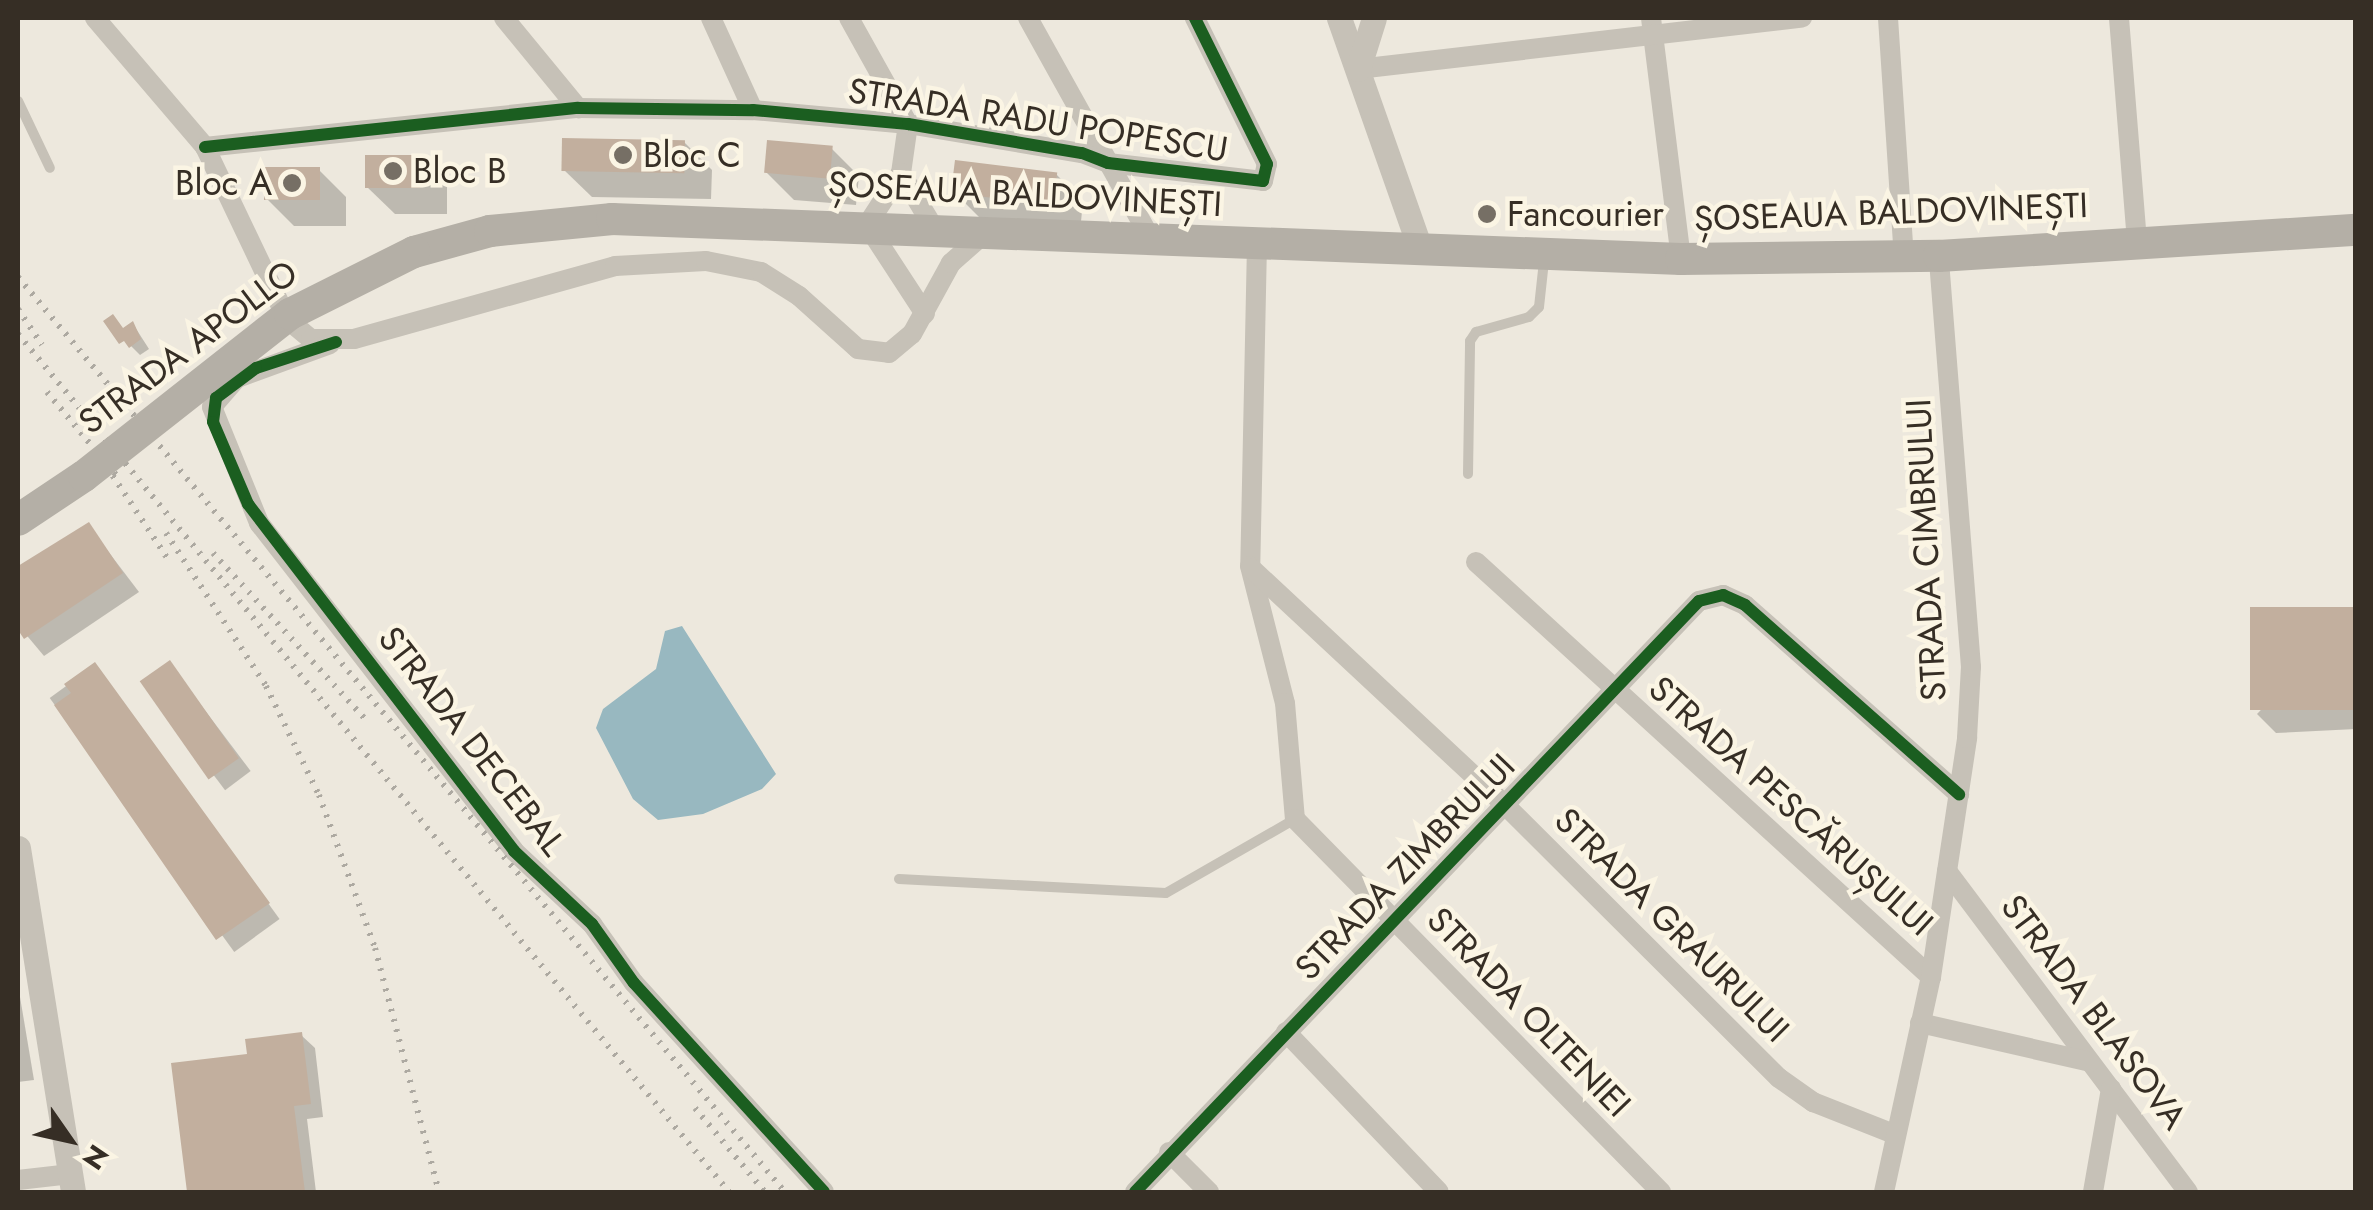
<!DOCTYPE html>
<html>
<head>
<meta charset="utf-8">
<style>
  body { margin:0 }
  #map { position:relative; width:2373px; height:1210px; overflow:hidden; background:#ede8dd; font-family:Jost,sans-serif }
  div>[style] { position:absolute }
  .water>* { inset:0; background:#98b8c0 }
  .shadow>* { inset:0; background:#0003; transform-origin:0 0 }
  .building>* { inset:0; background:#c2af9e; transform-origin:0 0 }
  .service>* { height:10px; margin:-5px; padding:0 5px; transform-origin:5px; border-radius:5px; background:#c6c1b7 }
  .minor>* { height:20px; margin:-10px; padding:0 10px; transform-origin:10px; border-radius:10px; background:#c6c1b7 }
  .tertiary>* { height:25px; margin:-12.5px; padding:0 12.5px; transform-origin:12.5px; border-radius:12.5px; background:#c6c1b7 }
  .primary>* { height:32px; margin:-16px; padding:0 16px; transform-origin:16px; border-radius:16px; background:#b4afa6 }
  .rail>* { height:6px; margin-top:-3px; transform-origin:0; background:repeating-linear-gradient(90deg,#ada9a1 0 2.5px,transparent 0 10.5px) }
  .primary-bridge>* { height:32px; margin:-16px; padding:0 16px; transform-origin:16px; border-radius:16px; background:#b4afa6 }
  .cycleway>* { height:12px; margin:-6px; padding:0 6px; transform-origin:6px; border-radius:6px; background:#1b5e20 }
  .dots>* { width:28px; height:28px; translate:-50% -50%; box-sizing:border-box; border:5px solid #fbf5e4; border-radius:50% }
  span { translate:-50% -50%; white-space:nowrap; text-align:center; line-height:1.15; -webkit-text-stroke:9px #fbf5e4; paint-order:stroke }
  .street-label { font-size:35px; color:#362e25 }
  .poi-label { font-size:35px; color:#362e25 }
  .left { translate:0 -50%; text-align:left }
  .right { translate:-100% -50%; text-align:right }
  .frame { position:absolute; inset:0; border:20px solid #362e25; pointer-events:none }
  .north { position:absolute; left:20px; top:1090px; width:100px; height:100px; -webkit-text-stroke:8px #fbf5e4; paint-order:stroke; rotate:124deg; font-size:28px; font-weight:700; line-height:40px; text-align:center; color:#362e25 }
  .north::after { content:''; display:block; margin:auto; width:35px; height:45px; background:#362e25; clip-path:polygon(50% 0,100% 100%,50% 72%,0 100%) }
</style>
</head>
<body>
<div id="map">
  <div class="water">
    <i style="clip-path:polygon(682px 626px,776px 774px,762px 789px,703px 814px,658px 820px,633px 799px,596px 728px,603px 709px,656px 669px,665px 631px)"></i>
  </div>
  <div class="shadow">
    <i style="clip-path:polygon(684px 142px,712px 170px,711px 199px,592px 197px,564px 170px)"></i>
    <i style="clip-path:polygon(832px 149px,859px 176px,856px 205px,794px 200px,766px 172px)"></i>
    <i style="clip-path:polygon(419px 157px,447px 185px,447px 214px,395px 214px,367px 187px)"></i>
    <i style="clip-path:polygon(319px 170px,346px 197px,346px 226px,294px 226px,267px 199px)"></i>
    <i style="clip-path:polygon(1056px 174px,1083px 202px,1080px 231px,982px 220px,954px 192px)"></i>
    <i style="clip-path:polygon(107px 322px,124px 330px,133px 324px,149px 349px,140px 355px)"></i>
    <i style="clip-path:polygon(88px 525px,139px 592px,44px 656px,18px 625px,18px 569px)"></i>
    <i style="clip-path:polygon(2356px 610px,2356px 729px,2276px 733px,2257px 714px)"></i>
    <i style="left:170px;top:664px;width:134px;height:32px;rotate:53deg"></i>
    <i style="left:95px;top:665px;width:314px;height:56px;rotate:54deg"></i>
    <i style="clip-path:polygon(18px 985px,34px 1080px,18px 1082px)"></i>
    <i style="clip-path:polygon(301px 1035px,315px 1048px,323px 1117px,307px 1119px,316px 1192px,190px 1192px,174px 1066px,250px 1056px)"></i>
  </div>
  <div class="building">
    <i style="left:562px;top:138px;width:123px;height:33px;rotate:1deg"></i>
    <i style="left:767px;top:140px;width:66px;height:33px;rotate:5deg"></i>
    <i style="left:365px;top:155px;width:55px;height:33px"></i>
    <i style="left:955px;top:160px;width:103px;height:33px;rotate:7deg"></i>
    <i style="left:264px;top:167px;width:56px;height:33px"></i>
    <i style="clip-path:polygon(113px 314px,123px 328px,133px 321px,141px 339px,129px 348px,124px 341px,119px 344px,103px 321px)"></i>
    <i style="clip-path:polygon(89px 522px,123px 573px,24px 639px,18px 630px,18px 566px)"></i>
    <i style="left:2356px;top:607px;width:103px;height:106px;rotate:90deg"></i>
    <i style="left:170px;top:660px;width:120px;height:37px;rotate:55deg"></i>
    <i style="clip-path:polygon(95px 662px,270px 903px,216px 940px,54px 705px,71px 693px,64px 684px)"></i>
    <i style="clip-path:polygon(302px 1032px,311px 1104px,294px 1106px,305px 1192px,187px 1192px,171px 1063px,247px 1054px,245px 1039px)"></i>
  </div>
  <div class="service">
    <i style="left:18px;top:101px;width:74px;rotate:64.5deg"></i>
    <i style="left:1468px;top:474px;width:133px;rotate:-89.1deg"></i>
    <i style="left:1470px;top:341px;width:11px;rotate:-56deg"></i>
    <i style="left:1476px;top:332px;width:55px;rotate:-15.8deg"></i>
    <i style="left:1529px;top:317px;width:14px;rotate:-45deg"></i>
    <i style="left:1539px;top:307px;width:46px;rotate:-83.8deg"></i>
    <i style="left:899px;top:879px;width:267px;rotate:3deg"></i>
    <i style="left:1166px;top:893px;width:149px;rotate:-29.8deg"></i>
  </div>
  <div class="minor">
    <i style="left:95px;top:18px;width:170px;rotate:49.5deg"></i>
    <i style="left:205px;top:147px;width:191px;rotate:64.5deg"></i>
    <i style="left:287px;top:319px;width:31px;rotate:40deg"></i>
    <i style="left:311px;top:339px;width:43px"></i>
    <i style="left:354px;top:339px;width:271px;rotate:-15.6deg"></i>
    <i style="left:615px;top:266px;width:91px;rotate:-3.1deg"></i>
    <i style="left:706px;top:261px;width:56px;rotate:11.3deg"></i>
    <i style="left:761px;top:272px;width:45px;rotate:32.3deg"></i>
    <i style="left:799px;top:296px;width:79px;rotate:41.9deg"></i>
    <i style="left:858px;top:349px;width:31px;rotate:7deg"></i>
    <i style="left:889px;top:353px;width:30px;rotate:-40deg"></i>
    <i style="left:912px;top:334px;width:81px;rotate:-61.2deg"></i>
    <i style="left:951px;top:263px;width:45px;rotate:-41.4deg"></i>
    <i style="left:504px;top:18px;width:117px;rotate:50.6deg"></i>
    <i style="left:711px;top:18px;width:101px;rotate:65.5deg"></i>
    <i style="left:849px;top:18px;width:121px;rotate:60.9deg"></i>
    <i style="left:908px;top:124px;width:49px;rotate:98.1deg"></i>
    <i style="left:901px;top:173px;width:62px;rotate:123.2deg"></i>
    <i style="left:867px;top:225px;width:106px;rotate:56.9deg"></i>
    <i style="left:1028px;top:18px;width:255px;rotate:60.9deg"></i>
    <i style="left:1651px;top:18px;width:243px;rotate:82.9deg"></i>
    <i style="left:1888px;top:18px;width:241px;rotate:86.2deg"></i>
    <i style="left:2119px;top:18px;width:225px;rotate:85.4deg"></i>
    <i style="left:1358px;top:69px;width:447px;rotate:-6.6deg"></i>
    <i style="left:205px;top:147px;width:375px;rotate:-6deg"></i>
    <i style="left:578px;top:108px;width:175px;rotate:0.7deg"></i>
    <i style="left:753px;top:110px;width:156px;rotate:5.2deg"></i>
    <i style="left:908px;top:124px;width:176px;rotate:9.5deg"></i>
    <i style="left:1082px;top:153px;width:28px;rotate:21deg"></i>
    <i style="left:1108px;top:163px;width:156px;rotate:6.6deg"></i>
    <i style="left:1263px;top:181px;width:17px;rotate:-77deg"></i>
    <i style="left:1267px;top:164px;width:163px;rotate:-116.3deg"></i>
    <i style="left:901px;top:173px;width:66px;rotate:59.2deg"></i>
    <i style="left:1257px;top:244px;width:322px;rotate:91.2deg"></i>
    <i style="left:1250px;top:566px;width:141px;rotate:75.7deg"></i>
    <i style="left:1285px;top:703px;width:116px;rotate:85.1deg"></i>
    <i style="left:1295px;top:819px;width:523px;rotate:45.54deg"></i>
    <i style="left:330px;top:344px;width:99px;rotate:159.9deg"></i>
    <i style="left:237px;top:378px;width:38px;rotate:131deg"></i>
    <i style="left:212px;top:407px;width:125px;rotate:67.9deg"></i>
    <i style="left:259px;top:523px;width:415px;rotate:52.1deg"></i>
    <i style="left:514px;top:851px;width:107px;rotate:43.1deg"></i>
    <i style="left:592px;top:924px;width:72px;rotate:54.6deg"></i>
    <i style="left:634px;top:983px;width:282px;rotate:47.7deg"></i>
    <i style="left:1476px;top:562px;width:616px;rotate:42.37deg"></i>
    <i style="left:1251px;top:568px;width:350px;rotate:43deg"></i>
    <i style="left:1507px;top:807px;width:384px;rotate:44.9deg"></i>
    <i style="left:1779px;top:1078px;width:42px;rotate:35.2deg"></i>
    <i style="left:1813px;top:1102px;width:87px;rotate:21.6deg"></i>
    <i style="left:1947px;top:871px;width:401px;rotate:53.1deg"></i>
    <i style="left:1920px;top:1023px;width:174px;rotate:12.9deg"></i>
    <i style="left:1286px;top:1032px;width:221px;rotate:46.3deg"></i>
    <i style="left:1169px;top:1152px;width:57px;rotate:45deg"></i>
    <i style="left:18px;top:1180px;width:53px;rotate:-6.5deg"></i>
    <i style="left:1135px;top:1192px;width:817px;rotate:-46.34deg"></i>
    <i style="left:1699px;top:601px;width:25px;rotate:-14deg"></i>
    <i style="left:1723px;top:595px;width:24px;rotate:24deg"></i>
    <i style="left:1745px;top:605px;width:286px;rotate:41.5deg"></i>
    <i style="left:1884px;top:1192px;width:220px;rotate:-77.7deg"></i>
    <i style="left:1931px;top:977px;width:242px;rotate:-81.4deg"></i>
    <i style="left:1967px;top:738px;width:71px;rotate:-86.8deg"></i>
    <i style="left:1971px;top:667px;width:412px;rotate:-94.5deg"></i>
    <i style="left:2093px;top:1192px;width:105px;rotate:-80.1deg"></i>
  </div>
  <div class="tertiary">
    <i style="left:1339px;top:18px;width:247px;rotate:70.6deg"></i>
    <i style="left:1358px;top:69px;width:53px;rotate:-72.6deg"></i>
    <i style="left:18px;top:848px;width:348px;rotate:80.9deg"></i>
  </div>
  <div class="primary">
    <i style="left:414px;top:252px;width:79px;rotate:-15.4deg"></i>
    <i style="left:490px;top:231px;width:123px;rotate:-5.6deg"></i>
    <i style="left:612px;top:219px;width:1070px;rotate:2.14deg"></i>
    <i style="left:1681px;top:259px;width:258px;rotate:-0.7deg"></i>
    <i style="left:1939px;top:256px;width:418px;rotate:-3.6deg"></i>
  </div>
  <div class="rail">
    <i style="left:18px;top:277px;width:1194px;rotate:50.03deg"></i>
    <i style="left:18px;top:309px;width:43px;rotate:56.3deg"></i>
    <i style="left:18px;top:334px;width:1114px;rotate:50.35deg"></i>
    <i style="left:47px;top:392px;width:109px;rotate:50.2deg"></i>
    <i style="left:107px;top:467px;width:110px;rotate:56.5deg"></i>
    <i style="left:166px;top:533px;width:183px;rotate:56.8deg"></i>
    <i style="left:266px;top:686px;width:121px;rotate:64.1deg"></i>
    <i style="left:319px;top:795px;width:163px;rotate:69.9deg"></i>
    <i style="left:375px;top:948px;width:252px;rotate:75.3deg"></i>
    <i style="left:213px;top:553px;width:229px;rotate:47.5deg"></i>
    <i style="left:695px;top:1108px;width:109px;rotate:50.2deg"></i>
  </div>
  <div class="primary-bridge">
    <i style="left:18px;top:520px;width:79px;rotate:-33.7deg"></i>
    <i style="left:84px;top:476px;width:262px;rotate:-38.2deg"></i>
    <i style="left:290px;top:314px;width:139px;rotate:-26.6deg"></i>
  </div>
  <div class="cycleway">
    <i style="left:205px;top:147px;width:375px;rotate:-6deg"></i>
    <i style="left:578px;top:108px;width:175px;rotate:0.7deg"></i>
    <i style="left:753px;top:110px;width:156px;rotate:5.2deg"></i>
    <i style="left:908px;top:124px;width:176px;rotate:9.5deg"></i>
    <i style="left:1082px;top:153px;width:28px;rotate:21deg"></i>
    <i style="left:1108px;top:163px;width:156px;rotate:6.6deg"></i>
    <i style="left:1263px;top:181px;width:17px;rotate:-77deg"></i>
    <i style="left:1267px;top:164px;width:163px;rotate:-116.3deg"></i>
    <i style="left:336px;top:342px;width:84px;rotate:162deg"></i>
    <i style="left:256px;top:368px;width:50px;rotate:143.1deg"></i>
    <i style="left:216px;top:398px;width:24px;rotate:97deg"></i>
    <i style="left:213px;top:422px;width:89px;rotate:66.9deg"></i>
    <i style="left:248px;top:504px;width:437px;rotate:52.5deg"></i>
    <i style="left:514px;top:851px;width:107px;rotate:43.1deg"></i>
    <i style="left:592px;top:924px;width:72px;rotate:54.6deg"></i>
    <i style="left:634px;top:983px;width:282px;rotate:47.7deg"></i>
    <i style="left:1135px;top:1192px;width:817px;rotate:-46.34deg"></i>
    <i style="left:1699px;top:601px;width:25px;rotate:-14deg"></i>
    <i style="left:1723px;top:595px;width:24px;rotate:24deg"></i>
    <i style="left:1745px;top:605px;width:286px;rotate:41.5deg"></i>
  </div>
  <div class="dots">
    <i style="left:623px;top:155px;background:#766f65"></i>
    <i style="left:393px;top:171px;background:#766f65"></i>
    <i style="left:292px;top:183px;background:#766f65"></i>
    <i style="left:1487px;top:214px;background:#766f65"></i>
  </div>
  <div class="street-label">
    <span style="left:1038px;top:120px;rotate:9deg">STRADA RADU POPESCU</span>
    <span style="left:1025px;top:194px;rotate:3deg">ȘOSEAUA BALDOVINEȘTI</span>
    <span style="left:1891px;top:212px;rotate:-2deg">ȘOSEAUA BALDOVINEȘTI</span>
    <span style="left:188px;top:347px;rotate:-37deg">STRADA APOLLO</span>
    <span style="left:1926px;top:550px;rotate:-93deg">STRADA CIMBRULUI</span>
    <span style="left:472px;top:741px;rotate:52deg">STRADA DECEBAL</span>
    <span style="left:1791px;top:806px;rotate:42deg">STRADA PESCĂRUȘULUI</span>
    <span style="left:1405px;top:867px;rotate:-46deg">STRADA ZIMBRULUI</span>
    <span style="left:1672px;top:925px;rotate:45deg">STRADA GRAURULUI</span>
    <span style="left:1529px;top:1012px;rotate:46deg">STRADA OLTENIEI</span>
    <span style="left:2094px;top:1012px;rotate:53deg">STRADA BLASOVA</span>
  </div>
  <div class="poi-label">
    <span class="left" style="left:643px;top:155px">Bloc C</span>
    <span class="left" style="left:413px;top:171px">Bloc B</span>
    <span class="right" style="left:272px;top:183px">Bloc A</span>
    <span class="left" style="left:1507px;top:214px">Fancourier</span>
  </div>
  <div class="frame"></div>
  <div class="north">N</div>
</div>
</body>
</html>
